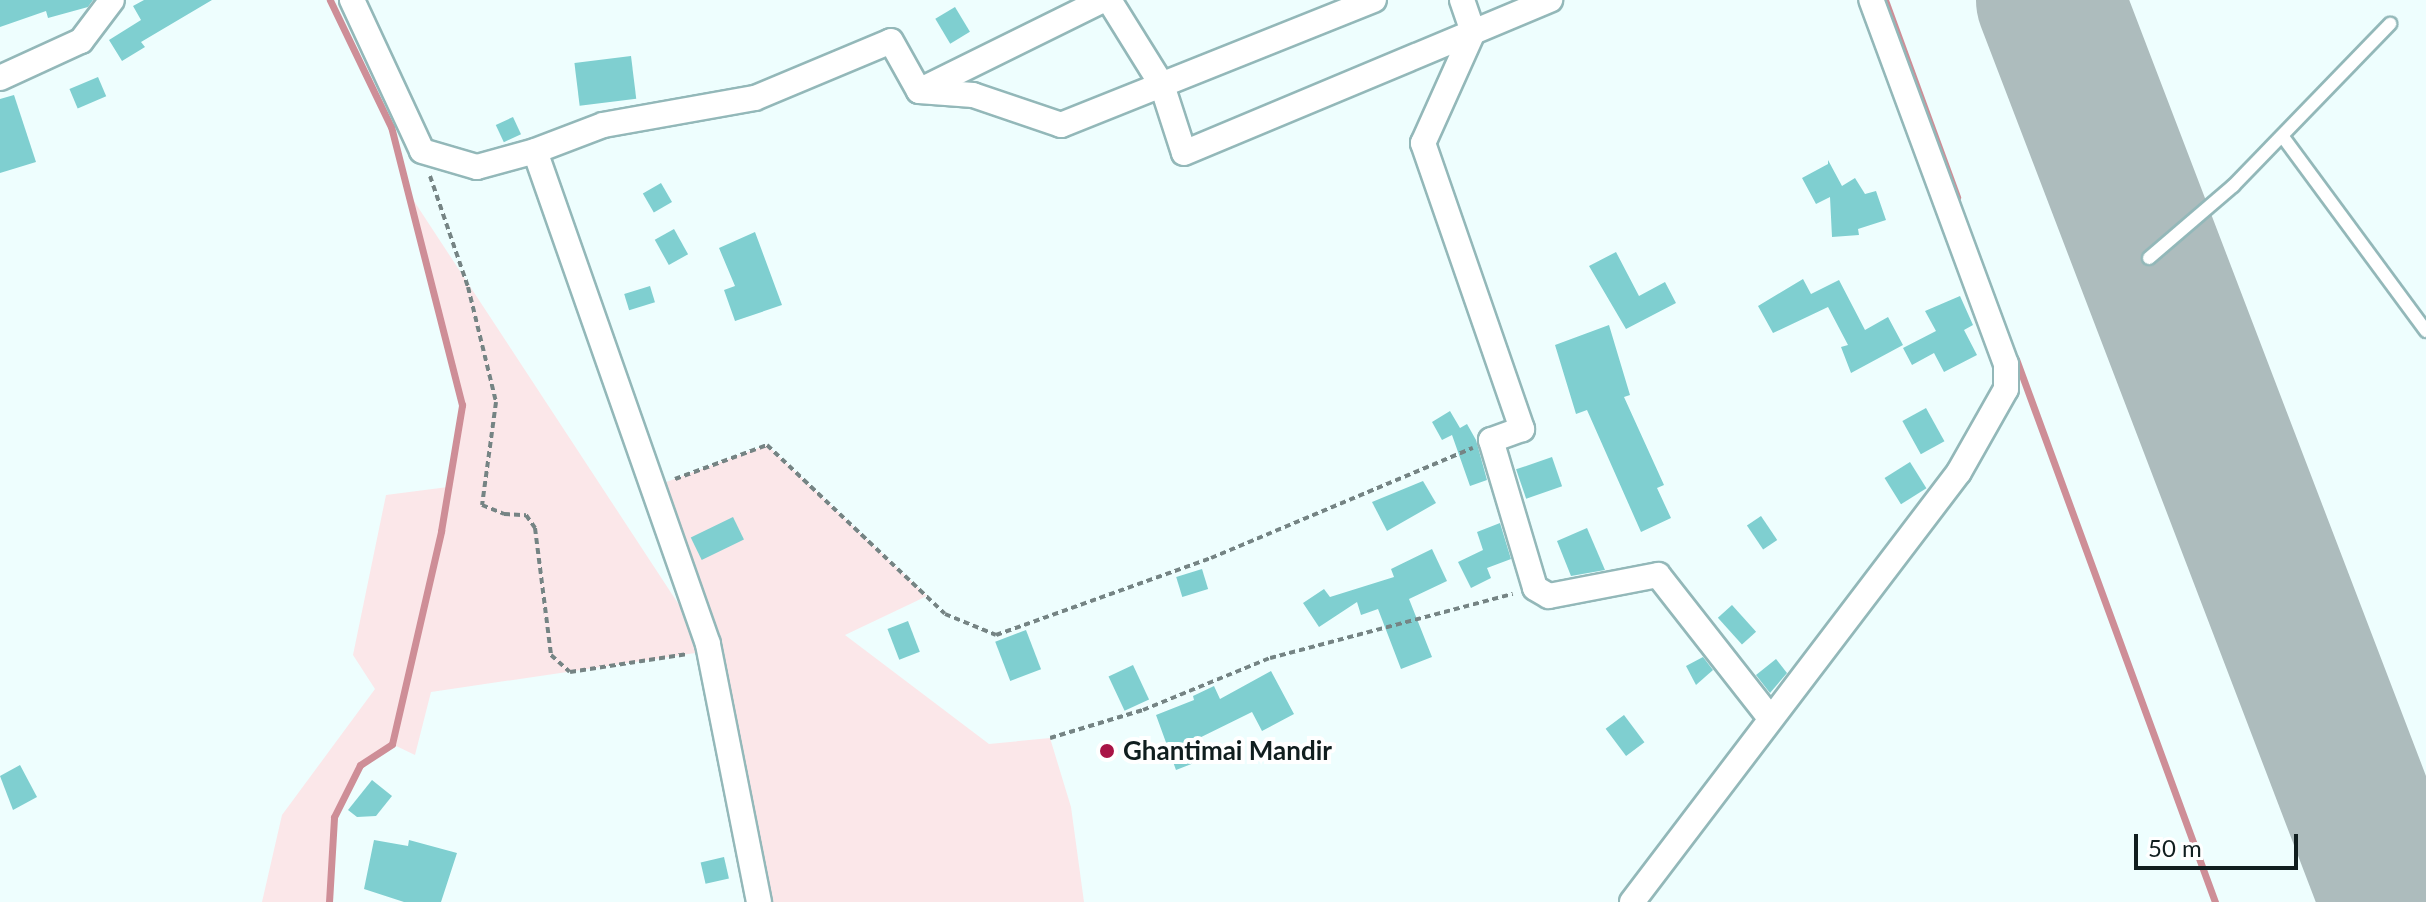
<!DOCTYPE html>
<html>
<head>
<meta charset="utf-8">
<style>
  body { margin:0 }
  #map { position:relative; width:2426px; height:902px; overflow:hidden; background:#eefefe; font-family:Lato,sans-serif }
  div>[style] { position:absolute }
  .green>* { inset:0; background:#fbe7e9 }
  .stream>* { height:7px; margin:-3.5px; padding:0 3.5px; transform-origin:3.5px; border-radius:3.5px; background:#ce8e97 }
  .taxiway>* { height:58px; margin:-29px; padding:0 29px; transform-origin:29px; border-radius:29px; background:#adbcbd }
  .runway>* { height:148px; margin:-74px; padding:0 74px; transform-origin:74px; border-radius:74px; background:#adbcbd }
  .building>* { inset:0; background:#7fcfd0; transform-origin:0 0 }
  .path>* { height:4px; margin-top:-2px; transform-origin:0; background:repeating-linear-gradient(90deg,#758484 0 6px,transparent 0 10px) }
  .roads { filter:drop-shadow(2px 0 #93b8b9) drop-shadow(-2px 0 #93b8b9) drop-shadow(0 2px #93b8b9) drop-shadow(0 -2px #93b8b9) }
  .service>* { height:12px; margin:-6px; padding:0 6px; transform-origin:6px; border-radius:6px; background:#fff }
  .minor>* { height:24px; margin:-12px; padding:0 12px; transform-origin:12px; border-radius:12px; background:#fff }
  .dots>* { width:22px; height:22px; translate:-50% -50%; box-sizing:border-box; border:4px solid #fff; border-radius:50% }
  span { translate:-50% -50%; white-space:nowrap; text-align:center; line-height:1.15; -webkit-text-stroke:8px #fff; paint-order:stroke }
  .poi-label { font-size:26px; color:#101e1f; font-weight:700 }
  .left { translate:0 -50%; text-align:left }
  .scale { position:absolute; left:2134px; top:834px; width:164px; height:36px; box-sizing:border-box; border:4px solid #101e1f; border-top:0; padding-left:10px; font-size:24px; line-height:28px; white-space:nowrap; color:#101e1f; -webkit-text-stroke:6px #fff; paint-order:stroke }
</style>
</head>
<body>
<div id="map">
  <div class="green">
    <i style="clip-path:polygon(410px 195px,708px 649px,650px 488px,767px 445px,927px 596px,845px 635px,989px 744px,1050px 738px,1071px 807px,1084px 902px,759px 902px,709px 651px,431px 692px,415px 755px,392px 744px,360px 765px,334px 817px,333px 902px,262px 902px,282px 815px,375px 689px,353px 655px,386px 495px,448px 487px,461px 405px)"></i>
  </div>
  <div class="stream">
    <i style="left:1885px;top:0;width:210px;rotate:69.9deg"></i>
    <i style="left:2016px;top:359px;width:578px;rotate:69.87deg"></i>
    <i style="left:329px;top:902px;width:85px;rotate:-86.6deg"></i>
    <i style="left:334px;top:817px;width:58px;rotate:-63.4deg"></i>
    <i style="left:360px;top:765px;width:38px;rotate:-33deg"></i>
    <i style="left:392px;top:744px;width:219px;rotate:-77deg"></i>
    <i style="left:441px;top:531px;width:128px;rotate:-80.5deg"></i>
    <i style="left:462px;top:405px;width:287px;rotate:-104.3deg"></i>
    <i style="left:391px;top:127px;width:141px;rotate:-115.7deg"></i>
  </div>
  <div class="taxiway">
    <i style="left:2363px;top:817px;width:42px;rotate:26.6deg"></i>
    <i style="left:2401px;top:836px;width:25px;rotate:7deg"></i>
    <i style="left:2389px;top:887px;width:34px;rotate:-62deg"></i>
    <i style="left:2405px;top:857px;width:25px;rotate:-42deg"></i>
  </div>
  <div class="runway">
    <i style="left:2050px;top:0;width:966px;rotate:69.07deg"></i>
  </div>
  <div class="building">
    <i style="clip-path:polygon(0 0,93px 0,88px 7px,48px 18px,46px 11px,0 27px)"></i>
    <i style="clip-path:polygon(144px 0,212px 0,141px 42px,145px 47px,122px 61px,109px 40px,141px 20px,133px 6px)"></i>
    <i style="left:955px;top:7px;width:29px;height:23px;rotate:59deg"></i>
    <i style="left:631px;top:56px;width:43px;height:57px;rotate:83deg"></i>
    <i style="left:98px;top:77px;width:21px;height:31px;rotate:67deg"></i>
    <i style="clip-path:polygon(14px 95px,36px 162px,0 173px,0 99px)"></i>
    <i style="left:513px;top:117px;width:19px;height:19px;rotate:65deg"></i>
    <i style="clip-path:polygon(1828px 160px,1842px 186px,1855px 178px,1865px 194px,1876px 191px,1886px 220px,1858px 229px,1859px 235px,1832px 237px,1830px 197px,1816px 204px,1802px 178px,1828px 164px)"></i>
    <i style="left:661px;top:183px;width:22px;height:21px;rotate:60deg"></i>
    <i style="left:674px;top:229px;width:29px;height:22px;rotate:61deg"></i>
    <i style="clip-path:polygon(755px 232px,782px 305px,735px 321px,724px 290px,735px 286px,719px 248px)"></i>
    <i style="clip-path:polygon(1616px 252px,1639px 296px,1665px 282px,1676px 303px,1626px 329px,1589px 266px)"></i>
    <i style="clip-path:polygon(1803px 279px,1811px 294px,1839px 280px,1865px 330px,1888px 317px,1903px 345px,1851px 373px,1841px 347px,1848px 345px,1828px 307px,1773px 333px,1758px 306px)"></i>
    <i style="left:650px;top:286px;width:17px;height:27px;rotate:73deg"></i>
    <i style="clip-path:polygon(1960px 296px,1973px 325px,1964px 330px,1977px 355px,1944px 372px,1934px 353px,1912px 365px,1903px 348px,1936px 331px,1925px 311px)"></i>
    <i style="clip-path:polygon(1609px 325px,1630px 395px,1624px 397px,1664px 485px,1657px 488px,1671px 518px,1641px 532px,1587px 410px,1576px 414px,1555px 345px)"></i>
    <i style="left:1926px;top:408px;width:38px;height:27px;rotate:61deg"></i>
    <i style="clip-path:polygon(1450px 411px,1460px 428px,1467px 424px,1476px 440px,1487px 480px,1470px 486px,1452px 435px,1442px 440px,1432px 422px)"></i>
    <i style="left:1552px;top:457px;width:31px;height:38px;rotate:71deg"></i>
    <i style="left:1910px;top:462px;width:31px;height:30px;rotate:58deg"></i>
    <i style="clip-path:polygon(1423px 481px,1436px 503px,1387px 531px,1372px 502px)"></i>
    <i style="left:1761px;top:516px;width:29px;height:17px;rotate:56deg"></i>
    <i style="left:733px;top:517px;width:25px;height:47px;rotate:64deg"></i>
    <i style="clip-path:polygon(1500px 523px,1511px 559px,1487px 568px,1491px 578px,1471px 588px,1458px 562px,1483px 550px,1477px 532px)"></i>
    <i style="clip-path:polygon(1587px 528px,1605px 570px,1571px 576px,1557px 541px)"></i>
    <i style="clip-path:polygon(1432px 549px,1447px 581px,1409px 599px,1432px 657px,1401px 669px,1378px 609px,1361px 615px,1357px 602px,1319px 627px,1303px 603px,1324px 589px,1330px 597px,1394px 577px,1391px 569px)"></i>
    <i style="left:1202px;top:569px;width:21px;height:27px;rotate:73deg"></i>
    <i style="left:1732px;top:605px;width:36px;height:19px;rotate:48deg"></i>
    <i style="left:908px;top:621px;width:33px;height:22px;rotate:69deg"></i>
    <i style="left:1026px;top:630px;width:42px;height:33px;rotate:69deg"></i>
    <i style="clip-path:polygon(1703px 657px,1713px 670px,1696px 685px,1686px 666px)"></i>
    <i style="clip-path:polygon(1776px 659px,1787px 673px,1770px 693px,1756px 675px)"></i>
    <i style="left:1133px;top:665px;width:38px;height:27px;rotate:65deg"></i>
    <i style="clip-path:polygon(1271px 671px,1294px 714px,1262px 731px,1252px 712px,1187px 744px,1194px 763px,1176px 770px,1156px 715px,1194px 700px,1193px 696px,1214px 686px,1220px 699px)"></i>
    <i style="left:1624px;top:715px;width:34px;height:23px;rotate:53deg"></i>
    <i style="clip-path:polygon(20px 765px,37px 797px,13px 810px,0 776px)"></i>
    <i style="clip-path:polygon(372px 780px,392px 796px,376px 816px,357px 817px,348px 810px)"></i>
    <i style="clip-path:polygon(374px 840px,408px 846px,409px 840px,457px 853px,441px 902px,404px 902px,364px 889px)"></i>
    <i style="left:724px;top:857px;width:22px;height:24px;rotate:77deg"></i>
  </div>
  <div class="path">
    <i style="left:430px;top:176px;width:117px;rotate:71.1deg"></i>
    <i style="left:468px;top:287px;width:118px;rotate:76.3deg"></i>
    <i style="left:496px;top:402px;width:104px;rotate:97.7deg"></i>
    <i style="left:482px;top:505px;width:24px;rotate:22deg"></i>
    <i style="left:504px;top:514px;width:22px;rotate:3deg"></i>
    <i style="left:526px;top:515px;width:16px;rotate:55deg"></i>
    <i style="left:535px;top:528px;width:128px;rotate:82.8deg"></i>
    <i style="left:551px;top:655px;width:25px;rotate:42deg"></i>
    <i style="left:570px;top:672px;width:119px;rotate:-8.7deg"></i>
    <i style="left:675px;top:479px;width:98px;rotate:-20.3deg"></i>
    <i style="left:767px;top:445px;width:245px;rotate:43.5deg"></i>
    <i style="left:945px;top:614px;width:55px;rotate:22.4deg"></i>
    <i style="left:996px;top:635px;width:228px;rotate:-19.7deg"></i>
    <i style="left:1211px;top:558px;width:284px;rotate:-22.8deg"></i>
    <i style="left:1050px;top:738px;width:97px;rotate:-16.8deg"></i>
    <i style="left:1143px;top:710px;width:137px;rotate:-22.3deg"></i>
    <i style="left:1270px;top:658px;width:251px;rotate:-14.8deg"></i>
  </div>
  <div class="roads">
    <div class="service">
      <i style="left:2283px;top:137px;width:241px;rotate:53.6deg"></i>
      <i style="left:2149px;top:258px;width:111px;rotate:-40.6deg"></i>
      <i style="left:2233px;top:186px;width:226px;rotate:-45.9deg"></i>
    </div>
    <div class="minor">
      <i style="left:352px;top:0;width:166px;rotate:65.1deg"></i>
      <i style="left:422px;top:151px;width:57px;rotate:16.2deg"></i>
      <i style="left:477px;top:167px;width:60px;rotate:-15.4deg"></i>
      <i style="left:1103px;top:0;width:205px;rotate:153.7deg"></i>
      <i style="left:919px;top:91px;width:54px;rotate:4.2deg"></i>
      <i style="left:973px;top:95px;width:93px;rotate:18.8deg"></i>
      <i style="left:1061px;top:125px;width:337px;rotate:-21.8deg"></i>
      <i style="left:1109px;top:0;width:100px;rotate:58.1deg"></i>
      <i style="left:1162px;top:85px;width:71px;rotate:72.1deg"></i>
      <i style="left:1184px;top:153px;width:397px;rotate:-22.7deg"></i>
      <i style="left:1462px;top:0;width:34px;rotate:71deg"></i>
      <i style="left:1473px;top:32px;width:122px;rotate:114.2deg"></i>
      <i style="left:1423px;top:143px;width:303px;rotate:70.9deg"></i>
      <i style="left:1522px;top:429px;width:33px;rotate:160deg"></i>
      <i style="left:1491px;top:440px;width:154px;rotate:73.4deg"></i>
      <i style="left:1535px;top:588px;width:16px;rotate:30deg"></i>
      <i style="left:1549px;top:596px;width:111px;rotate:-10.9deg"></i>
      <i style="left:1658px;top:575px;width:182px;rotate:51.9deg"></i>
      <i style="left:0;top:78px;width:89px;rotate:-24.6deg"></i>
      <i style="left:81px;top:41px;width:51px;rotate:-52.9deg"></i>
      <i style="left:759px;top:902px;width:263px;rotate:-101.2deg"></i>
      <i style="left:708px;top:644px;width:522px;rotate:-109.34deg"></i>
      <i style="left:535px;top:151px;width:73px;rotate:-20.9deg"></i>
      <i style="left:603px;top:125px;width:154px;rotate:-10.1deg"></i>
      <i style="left:755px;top:98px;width:147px;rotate:-22.7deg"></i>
      <i style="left:891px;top:41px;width:57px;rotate:60.8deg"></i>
      <i style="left:1632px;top:902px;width:540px;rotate:-52.75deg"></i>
      <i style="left:1959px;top:472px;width:95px;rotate:-60.5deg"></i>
      <i style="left:2006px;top:389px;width:25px;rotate:-90deg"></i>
      <i style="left:2006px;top:364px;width:388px;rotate:-110.3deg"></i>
    </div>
  </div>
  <div class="dots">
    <i style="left:1107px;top:751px;background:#a91446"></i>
  </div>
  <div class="poi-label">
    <span class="left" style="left:1123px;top:751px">Ghantimai Mandir</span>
  </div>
  <div class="scale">50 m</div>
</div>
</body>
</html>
